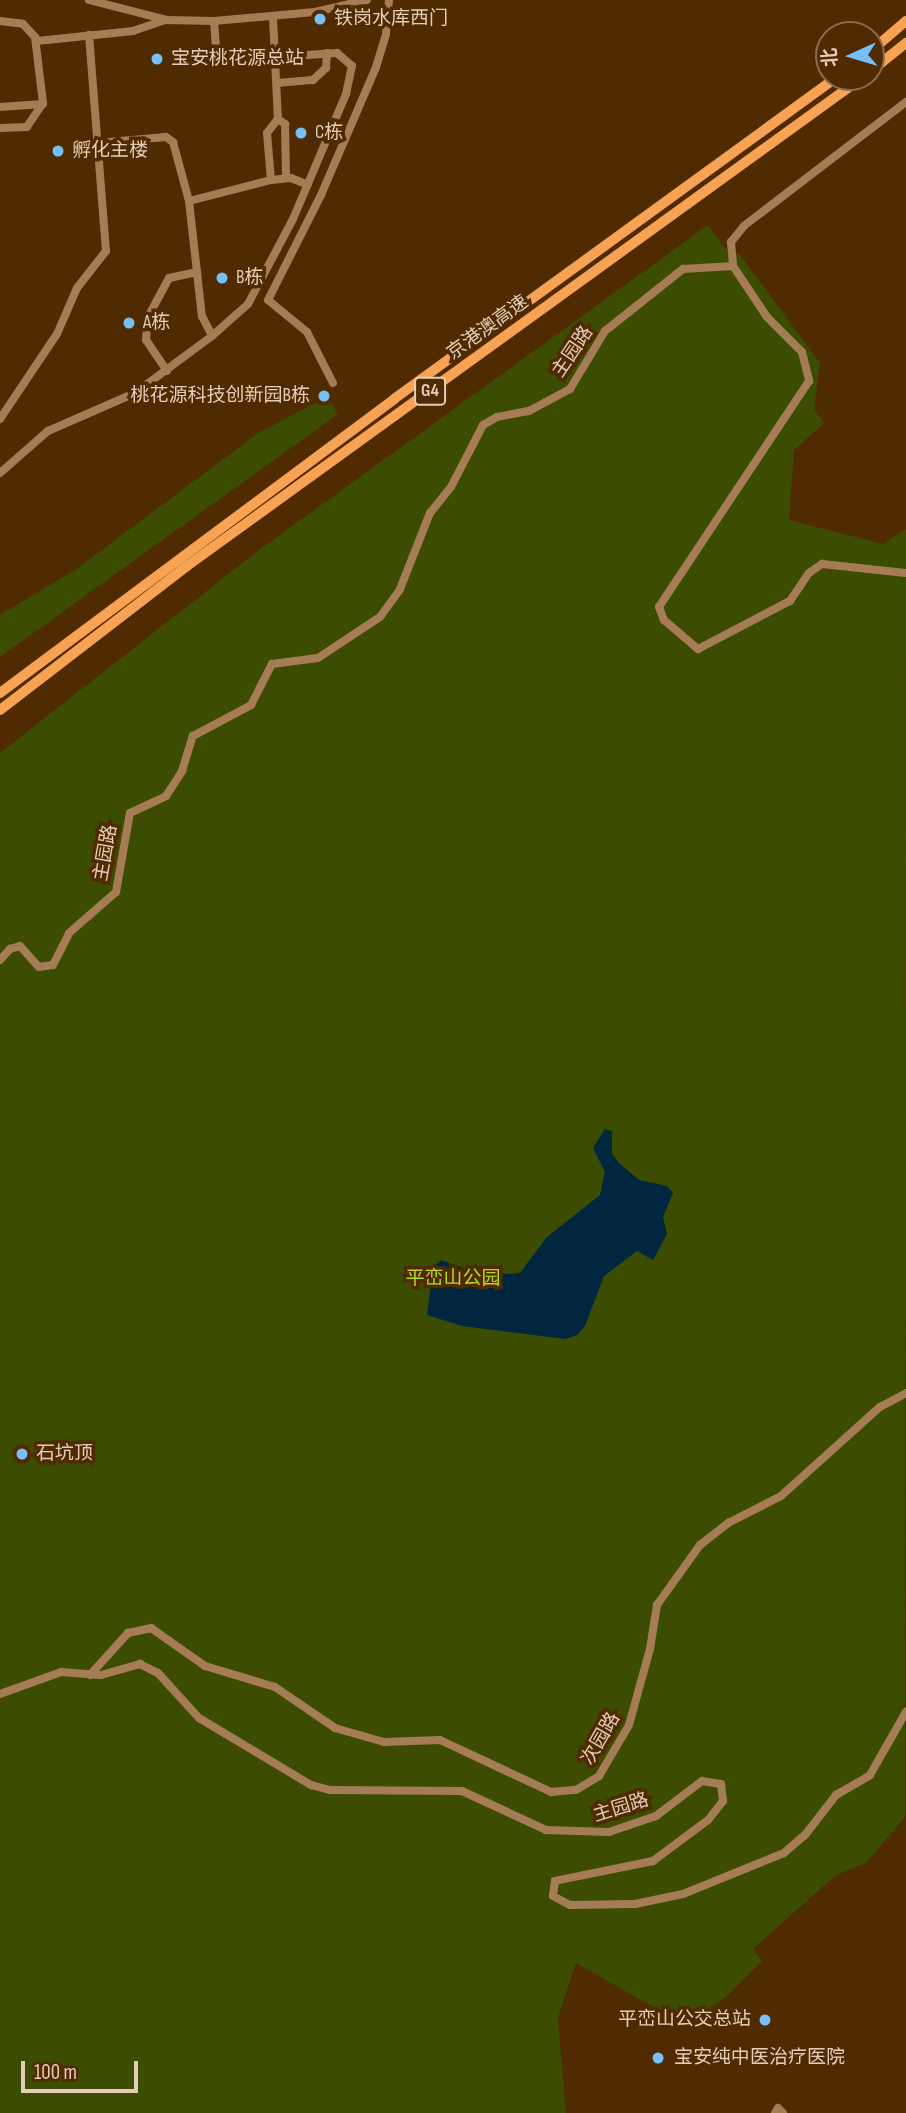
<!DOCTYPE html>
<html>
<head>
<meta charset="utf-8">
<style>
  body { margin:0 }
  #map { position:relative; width:906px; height:2113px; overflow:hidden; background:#502b01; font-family:"Sofia Sans Condensed","Noto Sans SC",sans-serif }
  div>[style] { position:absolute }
  .green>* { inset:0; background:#3c4c00 }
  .water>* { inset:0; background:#002640 }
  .minor>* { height:8px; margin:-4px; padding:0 4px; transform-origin:4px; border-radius:4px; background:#a67c56 }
  .highway>* { height:10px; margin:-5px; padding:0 5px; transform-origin:5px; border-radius:5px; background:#f8a353 }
  .dots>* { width:19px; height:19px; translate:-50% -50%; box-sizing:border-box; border:4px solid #502b01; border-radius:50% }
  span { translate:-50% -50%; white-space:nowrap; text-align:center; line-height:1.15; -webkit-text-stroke:7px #502b01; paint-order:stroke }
  .shield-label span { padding:2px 5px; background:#502b01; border:2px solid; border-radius:5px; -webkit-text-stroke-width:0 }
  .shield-label { font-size:18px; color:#e5cdba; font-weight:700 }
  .poi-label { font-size:19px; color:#e5cdba }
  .left { translate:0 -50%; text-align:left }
  .right { translate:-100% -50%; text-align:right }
  .street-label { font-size:19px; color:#e5cdba }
  .park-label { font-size:19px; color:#b3da23 }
  .north { position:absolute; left:815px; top:21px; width:70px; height:70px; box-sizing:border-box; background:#502b01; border:2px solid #8c6c4b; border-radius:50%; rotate:266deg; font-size:19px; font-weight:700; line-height:28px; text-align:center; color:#e5cdba }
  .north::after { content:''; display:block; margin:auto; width:24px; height:32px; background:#76c0f7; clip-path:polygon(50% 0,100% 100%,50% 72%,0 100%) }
  .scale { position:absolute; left:21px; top:2061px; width:117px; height:32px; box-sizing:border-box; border:4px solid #e5cdba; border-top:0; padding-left:9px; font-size:21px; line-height:24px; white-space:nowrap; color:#e5cdba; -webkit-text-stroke:5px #502b01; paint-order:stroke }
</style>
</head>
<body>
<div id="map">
  <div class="green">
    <i style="clip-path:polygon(708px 225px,724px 247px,740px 255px,820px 363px,814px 408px,824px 423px,794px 450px,789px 520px,883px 544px,906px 529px,905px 1817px,866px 1863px,836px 1875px,753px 1949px,762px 1961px,725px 1998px,698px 2015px,655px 2008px,576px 1963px,558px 2018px,566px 2113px,0 2113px,0 753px,259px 550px)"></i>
    <i style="clip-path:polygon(327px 397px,338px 414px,0 657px,0 615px,75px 570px,258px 433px)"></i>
  </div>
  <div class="water">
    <i style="clip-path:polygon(605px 1129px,612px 1131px,612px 1154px,619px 1163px,639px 1180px,667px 1186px,673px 1193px,663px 1217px,667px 1234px,653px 1260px,637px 1251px,604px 1276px,585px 1326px,577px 1335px,565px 1339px,462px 1326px,427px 1315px,433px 1268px,441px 1260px,468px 1270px,478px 1267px,507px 1274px,520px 1273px,546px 1238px,600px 1195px,605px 1172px,593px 1148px)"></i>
  </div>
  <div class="minor">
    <i style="left:89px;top:0;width:81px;rotate:14.4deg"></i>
    <i style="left:167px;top:20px;width:47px;rotate:1.2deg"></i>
    <i style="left:214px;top:21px;width:101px;rotate:-5.1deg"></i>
    <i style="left:315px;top:12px;width:53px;rotate:-13deg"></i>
    <i style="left:273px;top:18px;width:101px;rotate:87.2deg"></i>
    <i style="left:278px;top:119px;width:9px;rotate:36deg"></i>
    <i style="left:285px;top:124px;width:54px;rotate:88.9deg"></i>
    <i style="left:0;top:21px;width:23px;rotate:7deg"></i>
    <i style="left:23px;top:24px;width:18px;rotate:47deg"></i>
    <i style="left:35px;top:37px;width:66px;rotate:83.1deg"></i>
    <i style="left:43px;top:103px;width:29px;rotate:124deg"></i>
    <i style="left:27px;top:127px;width:27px;rotate:178deg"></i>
    <i style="left:37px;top:41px;width:97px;rotate:-5.9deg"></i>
    <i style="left:133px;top:31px;width:34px;rotate:-19deg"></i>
    <i style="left:277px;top:83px;width:36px;rotate:-5deg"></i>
    <i style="left:313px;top:80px;width:18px;rotate:-43deg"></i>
    <i style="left:326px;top:68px;width:15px;rotate:-86deg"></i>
    <i style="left:906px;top:102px;width:204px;rotate:142.6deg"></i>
    <i style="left:744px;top:226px;width:21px;rotate:129deg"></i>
    <i style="left:731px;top:242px;width:24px;rotate:85deg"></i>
    <i style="left:733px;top:266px;width:61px;rotate:56.3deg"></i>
    <i style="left:767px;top:317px;width:49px;rotate:45deg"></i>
    <i style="left:802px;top:352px;width:30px;rotate:76deg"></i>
    <i style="left:809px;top:381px;width:271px;rotate:123.6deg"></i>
    <i style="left:659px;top:607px;width:14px;rotate:69deg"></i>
    <i style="left:664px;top:620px;width:45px;rotate:40.5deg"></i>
    <i style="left:698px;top:649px;width:104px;rotate:-27.6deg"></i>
    <i style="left:790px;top:601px;width:34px;rotate:-56deg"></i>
    <i style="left:809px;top:573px;width:16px;rotate:-35deg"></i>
    <i style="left:822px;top:564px;width:84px;rotate:6.1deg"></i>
    <i style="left:0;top:107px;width:43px;rotate:-4deg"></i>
    <i style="left:98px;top:143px;width:68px;rotate:-5deg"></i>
    <i style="left:166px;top:137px;width:9px;rotate:36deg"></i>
    <i style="left:173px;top:142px;width:61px;rotate:74.8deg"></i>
    <i style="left:189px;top:201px;width:116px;rotate:83.6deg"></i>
    <i style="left:202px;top:316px;width:22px;rotate:63deg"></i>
    <i style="left:271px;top:180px;width:47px;rotate:-94.9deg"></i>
    <i style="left:267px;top:133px;width:18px;rotate:-52deg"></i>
    <i style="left:189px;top:201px;width:85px;rotate:-14.4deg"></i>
    <i style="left:271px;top:180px;width:20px;rotate:-6deg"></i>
    <i style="left:291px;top:178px;width:18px;rotate:22deg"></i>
    <i style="left:167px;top:371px;width:37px;rotate:-124deg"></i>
    <i style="left:146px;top:340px;width:23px;rotate:-85deg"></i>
    <i style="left:148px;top:317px;width:44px;rotate:-61.7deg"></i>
    <i style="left:169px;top:278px;width:29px;rotate:-12deg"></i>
    <i style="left:333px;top:383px;width:57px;rotate:-117deg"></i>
    <i style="left:307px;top:332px;width:50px;rotate:-140.6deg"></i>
    <i style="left:268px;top:300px;width:118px;rotate:-63.2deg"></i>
    <i style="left:321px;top:195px;width:139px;rotate:-66.7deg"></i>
    <i style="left:376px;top:67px;width:34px;rotate:-73deg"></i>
    <i style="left:386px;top:34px;width:34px;rotate:-85deg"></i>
    <i style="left:0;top:419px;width:102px;rotate:-56.2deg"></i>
    <i style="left:57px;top:334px;width:50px;rotate:-66.5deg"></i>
    <i style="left:77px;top:288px;width:47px;rotate:-51.9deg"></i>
    <i style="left:106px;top:251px;width:217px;rotate:-94.5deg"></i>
    <i style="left:0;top:473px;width:64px;rotate:-41.2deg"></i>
    <i style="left:48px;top:431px;width:95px;rotate:-23.6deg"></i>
    <i style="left:135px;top:393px;width:96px;rotate:-36.5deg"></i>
    <i style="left:212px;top:336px;width:48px;rotate:-41.6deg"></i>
    <i style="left:248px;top:304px;width:96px;rotate:-62.1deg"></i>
    <i style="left:293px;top:219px;width:136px;rotate:-67deg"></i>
    <i style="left:346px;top:94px;width:29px;rotate:-78deg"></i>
    <i style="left:352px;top:66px;width:20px;rotate:-139deg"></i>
    <i style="left:337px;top:53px;width:120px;rotate:176.2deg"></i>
    <i style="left:217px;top:61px;width:40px;rotate:-94.3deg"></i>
    <i style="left:0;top:960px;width:15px;rotate:-48deg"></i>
    <i style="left:10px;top:949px;width:10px;rotate:-17deg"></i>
    <i style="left:20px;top:946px;width:28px;rotate:48deg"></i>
    <i style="left:39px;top:967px;width:14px;rotate:-8deg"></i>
    <i style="left:53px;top:965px;width:36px;rotate:-63deg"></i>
    <i style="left:69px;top:933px;width:62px;rotate:-41.1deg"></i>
    <i style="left:116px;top:892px;width:80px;rotate:-80deg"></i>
    <i style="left:130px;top:813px;width:40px;rotate:-25deg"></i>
    <i style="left:166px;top:796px;width:30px;rotate:-57deg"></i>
    <i style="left:182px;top:771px;width:37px;rotate:-73deg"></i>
    <i style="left:193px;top:736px;width:66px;rotate:-28.1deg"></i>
    <i style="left:251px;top:705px;width:46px;rotate:-62.9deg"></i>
    <i style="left:272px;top:664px;width:46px;rotate:-7.4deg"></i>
    <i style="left:318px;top:658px;width:74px;rotate:-33.5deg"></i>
    <i style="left:380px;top:617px;width:34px;rotate:-54deg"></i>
    <i style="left:400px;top:589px;width:82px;rotate:-68.5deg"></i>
    <i style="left:430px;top:513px;width:33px;rotate:-51deg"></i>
    <i style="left:451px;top:487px;width:70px;rotate:-62.7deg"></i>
    <i style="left:483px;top:425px;width:16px;rotate:-30deg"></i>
    <i style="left:497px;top:417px;width:33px;rotate:-11deg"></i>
    <i style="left:529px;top:411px;width:47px;rotate:-28.2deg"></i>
    <i style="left:570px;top:389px;width:68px;rotate:-58.9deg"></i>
    <i style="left:605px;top:331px;width:100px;rotate:-38.5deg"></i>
    <i style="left:683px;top:269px;width:50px;rotate:-3.4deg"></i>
    <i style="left:90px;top:1675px;width:57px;rotate:-47.9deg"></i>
    <i style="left:128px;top:1633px;width:24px;rotate:-12deg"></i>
    <i style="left:151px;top:1628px;width:66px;rotate:35.1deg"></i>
    <i style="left:205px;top:1666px;width:73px;rotate:16.7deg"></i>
    <i style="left:275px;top:1687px;width:73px;rotate:34.3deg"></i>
    <i style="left:335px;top:1728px;width:51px;rotate:15.9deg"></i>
    <i style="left:384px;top:1742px;width:56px;rotate:-2deg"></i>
    <i style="left:440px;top:1740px;width:123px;rotate:25.1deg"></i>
    <i style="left:551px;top:1792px;width:25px;rotate:-5deg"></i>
    <i style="left:576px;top:1790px;width:27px;rotate:-31deg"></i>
    <i style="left:599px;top:1776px;width:59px;rotate:-59.5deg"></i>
    <i style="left:629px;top:1725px;width:79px;rotate:-74.6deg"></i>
    <i style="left:650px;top:1649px;width:45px;rotate:-81deg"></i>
    <i style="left:657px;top:1605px;width:74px;rotate:-54.4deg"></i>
    <i style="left:700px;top:1545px;width:36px;rotate:-38deg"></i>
    <i style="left:728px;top:1523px;width:59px;rotate:-27deg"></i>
    <i style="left:781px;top:1496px;width:133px;rotate:-42deg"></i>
    <i style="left:880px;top:1407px;width:30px;rotate:-28deg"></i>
    <i style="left:0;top:1694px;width:65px;rotate:-19.8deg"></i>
    <i style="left:61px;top:1672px;width:40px;rotate:4.3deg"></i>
    <i style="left:101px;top:1675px;width:41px;rotate:-15.8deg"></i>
    <i style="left:140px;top:1664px;width:20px;rotate:27deg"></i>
    <i style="left:158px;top:1673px;width:61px;rotate:47.7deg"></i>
    <i style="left:199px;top:1718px;width:131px;rotate:30.9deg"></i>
    <i style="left:311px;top:1785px;width:20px;rotate:15deg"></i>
    <i style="left:330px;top:1790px;width:132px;rotate:0.4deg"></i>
    <i style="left:462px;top:1791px;width:93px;rotate:24.9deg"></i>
    <i style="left:546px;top:1830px;width:63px;rotate:1.8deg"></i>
    <i style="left:609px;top:1832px;width:50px;rotate:-18.8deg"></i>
    <i style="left:656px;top:1816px;width:58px;rotate:-37.3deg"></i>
    <i style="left:702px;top:1781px;width:19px;rotate:9deg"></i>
    <i style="left:721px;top:1784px;width:17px;rotate:83deg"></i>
    <i style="left:723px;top:1801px;width:24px;rotate:128deg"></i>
    <i style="left:708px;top:1820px;width:69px;rotate:143.3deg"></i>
    <i style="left:653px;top:1861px;width:100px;rotate:168.5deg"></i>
    <i style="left:555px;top:1881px;width:15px;rotate:98deg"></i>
    <i style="left:553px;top:1896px;width:19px;rotate:28deg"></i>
    <i style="left:570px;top:1905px;width:65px;rotate:-0.9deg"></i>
    <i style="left:635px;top:1904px;width:49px;rotate:-11.8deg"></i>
    <i style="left:683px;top:1894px;width:109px;rotate:-22.1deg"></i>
    <i style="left:784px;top:1853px;width:28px;rotate:-41deg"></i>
    <i style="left:805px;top:1835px;width:51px;rotate:-52.2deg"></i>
    <i style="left:836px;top:1795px;width:39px;rotate:-30deg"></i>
    <i style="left:870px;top:1775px;width:73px;rotate:-60.3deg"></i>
    <i style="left:775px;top:2113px;width:6px;rotate:-59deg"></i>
    <i style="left:778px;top:2108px;width:7px;rotate:45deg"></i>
  </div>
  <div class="highway">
    <i style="left:871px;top:51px;width:46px;rotate:-40.6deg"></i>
    <i style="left:871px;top:71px;width:45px;rotate:-38.7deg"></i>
    <i style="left:0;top:693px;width:492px;rotate:-36.7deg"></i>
    <i style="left:394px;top:399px;width:548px;rotate:-36.01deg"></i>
    <i style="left:0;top:710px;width:236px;rotate:-37.6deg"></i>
    <i style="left:187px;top:566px;width:834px;rotate:-35.88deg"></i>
  </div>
  <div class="dots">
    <i style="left:320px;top:19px;background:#76c0f7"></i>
    <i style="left:157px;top:59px;background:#76c0f7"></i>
    <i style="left:301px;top:133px;background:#76c0f7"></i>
    <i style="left:58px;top:151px;background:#76c0f7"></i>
    <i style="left:222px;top:278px;background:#76c0f7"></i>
    <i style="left:129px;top:323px;background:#76c0f7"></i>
    <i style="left:324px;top:396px;background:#76c0f7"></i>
    <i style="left:22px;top:1454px;background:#76c0f7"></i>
    <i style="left:765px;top:2020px;background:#76c0f7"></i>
    <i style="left:658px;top:2058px;background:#76c0f7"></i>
  </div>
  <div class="shield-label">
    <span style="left:430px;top:391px">G4</span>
  </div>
  <div class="poi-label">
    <span class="left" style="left:334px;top:19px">铁岗水库西门</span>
    <span class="left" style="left:171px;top:59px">宝安桃花源总站</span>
    <span class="left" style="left:315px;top:133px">C栋</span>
    <span class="left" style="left:72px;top:151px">孵化主楼</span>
    <span class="left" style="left:236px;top:278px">B栋</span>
    <span class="left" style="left:143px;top:323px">A栋</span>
    <span class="right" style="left:310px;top:396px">桃花源科技创新园B栋</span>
    <span class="left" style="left:36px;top:1454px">石坑顶</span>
    <span class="right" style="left:751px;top:2020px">平峦山公交总站</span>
    <span class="left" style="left:674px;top:2058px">宝安纯中医治疗医院</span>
  </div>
  <div class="street-label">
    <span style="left:488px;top:328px;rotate:-36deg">京港澳高速</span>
    <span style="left:573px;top:352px;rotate:-56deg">主园路</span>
    <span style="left:106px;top:853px;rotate:-80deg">主园路</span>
    <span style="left:601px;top:1739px;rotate:-60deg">次园路</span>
    <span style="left:621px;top:1808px;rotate:-17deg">主园路</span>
  </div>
  <div class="park-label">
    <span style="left:453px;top:1279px">平峦山公园</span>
  </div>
  <div class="north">北</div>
  <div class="scale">100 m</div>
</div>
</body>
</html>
